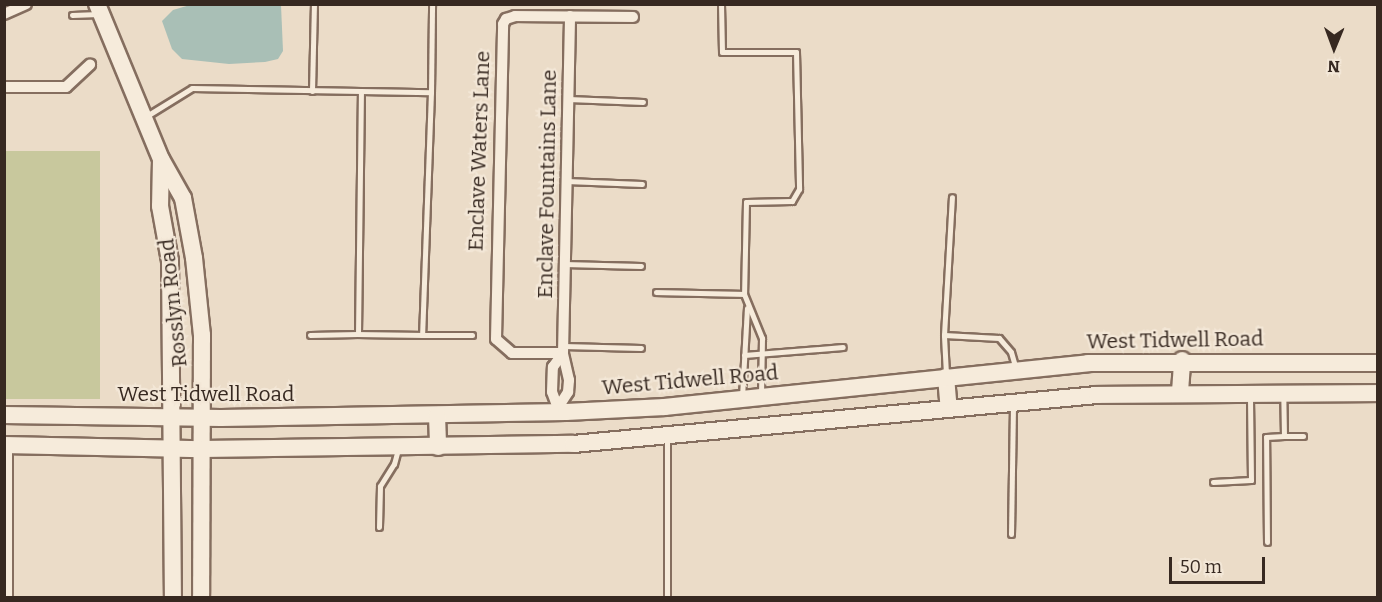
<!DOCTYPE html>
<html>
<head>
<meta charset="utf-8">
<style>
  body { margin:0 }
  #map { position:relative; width:1382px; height:602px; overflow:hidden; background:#ebdcc8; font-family:Bitter,serif }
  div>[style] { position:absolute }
  .green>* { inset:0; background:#c8c89d; transform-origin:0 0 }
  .water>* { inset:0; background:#a9bfb6 }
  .roads { filter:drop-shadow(2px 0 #856e5f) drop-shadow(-2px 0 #856e5f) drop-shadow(0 2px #856e5f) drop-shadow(0 -2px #856e5f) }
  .lane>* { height:5px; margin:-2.5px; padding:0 2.5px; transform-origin:2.5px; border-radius:2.5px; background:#f6ebdb }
  .street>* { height:10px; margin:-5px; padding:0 5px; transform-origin:5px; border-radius:5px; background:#f6ebdb }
  .secondary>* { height:16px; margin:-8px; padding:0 8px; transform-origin:8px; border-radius:8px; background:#f6ebdb }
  span { translate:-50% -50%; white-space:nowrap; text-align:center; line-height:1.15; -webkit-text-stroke:4.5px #f3e7d7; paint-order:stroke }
  .street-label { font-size:21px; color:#372921 }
  .frame { position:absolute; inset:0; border:6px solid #372921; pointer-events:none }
  .north { position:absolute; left:1304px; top:18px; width:60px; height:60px; -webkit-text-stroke:4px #f3e7d7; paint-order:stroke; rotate:181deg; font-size:16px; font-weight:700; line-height:24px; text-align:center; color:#372921 }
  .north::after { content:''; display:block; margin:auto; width:21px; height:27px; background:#372921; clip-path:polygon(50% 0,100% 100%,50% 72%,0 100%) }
  .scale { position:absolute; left:1169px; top:557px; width:96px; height:27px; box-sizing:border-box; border:3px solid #372921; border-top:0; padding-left:8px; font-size:18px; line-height:21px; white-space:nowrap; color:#372921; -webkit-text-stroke:4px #f3e7d7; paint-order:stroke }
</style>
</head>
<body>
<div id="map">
  <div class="green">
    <i style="left:100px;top:151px;width:248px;height:95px;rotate:90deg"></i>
  </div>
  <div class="water">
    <i style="clip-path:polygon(190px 5px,281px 5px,283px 51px,278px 59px,265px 62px,229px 64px,182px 59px,172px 49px,162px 21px,173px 10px)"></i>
  </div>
  <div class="roads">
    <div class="lane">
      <i style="left:721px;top:4px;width:48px;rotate:88.8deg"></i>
      <i style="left:722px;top:52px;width:74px"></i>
      <i style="left:796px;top:52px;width:137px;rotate:88.7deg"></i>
      <i style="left:799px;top:189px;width:14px;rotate:120deg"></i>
      <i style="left:792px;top:201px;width:46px;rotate:178.8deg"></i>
      <i style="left:746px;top:202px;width:92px;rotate:91.2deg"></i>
      <i style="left:744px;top:294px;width:48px;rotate:67.8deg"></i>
      <i style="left:762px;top:338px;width:57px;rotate:91deg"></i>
      <i style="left:72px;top:15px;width:27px;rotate:-2deg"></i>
      <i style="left:312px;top:91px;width:87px;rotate:-88.7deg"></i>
      <i style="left:431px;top:92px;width:88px;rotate:-89.3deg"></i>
      <i style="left:568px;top:99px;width:75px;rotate:2.3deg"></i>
      <i style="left:145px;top:117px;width:55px;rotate:-31.7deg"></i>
      <i style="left:192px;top:88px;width:239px;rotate:1deg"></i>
      <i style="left:431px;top:92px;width:243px;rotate:92.1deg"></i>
      <i style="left:422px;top:335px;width:64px;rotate:-179.1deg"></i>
      <i style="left:358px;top:334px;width:242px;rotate:-89.3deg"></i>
      <i style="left:566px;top:181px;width:76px;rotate:2.3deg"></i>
      <i style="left:564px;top:264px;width:77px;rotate:1.5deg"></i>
      <i style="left:656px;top:292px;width:88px;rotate:1.3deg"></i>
      <i style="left:310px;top:335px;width:48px;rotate:-1.2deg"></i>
      <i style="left:422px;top:335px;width:50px"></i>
      <i style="left:944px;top:335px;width:138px;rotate:-86.7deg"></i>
      <i style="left:563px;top:346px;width:78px;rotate:1.5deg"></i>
      <i style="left:744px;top:355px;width:99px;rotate:-4.6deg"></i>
      <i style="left:946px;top:374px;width:39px;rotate:-93deg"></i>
      <i style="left:944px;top:335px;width:55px;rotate:3.1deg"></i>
      <i style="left:999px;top:338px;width:18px;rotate:49deg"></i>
      <i style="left:1011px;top:352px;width:18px;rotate:74deg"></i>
      <i style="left:742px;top:397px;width:89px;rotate:-86.8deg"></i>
      <i style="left:1284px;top:436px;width:19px"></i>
      <i style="left:667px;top:438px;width:160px;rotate:90deg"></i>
      <i style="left:1213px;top:482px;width:38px;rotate:-3deg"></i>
      <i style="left:1251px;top:480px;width:83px;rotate:-90.7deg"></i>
      <i style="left:379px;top:527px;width:41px;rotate:-88.6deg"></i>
      <i style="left:380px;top:486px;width:26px;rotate:-58deg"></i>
      <i style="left:394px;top:464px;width:16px;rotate:-75deg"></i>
      <i style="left:1011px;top:534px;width:129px;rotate:-89.1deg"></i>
      <i style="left:1267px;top:542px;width:105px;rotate:-90.5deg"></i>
      <i style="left:1266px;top:437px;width:18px;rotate:-3deg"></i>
      <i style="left:1284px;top:436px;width:39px;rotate:-91deg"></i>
    </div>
    <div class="street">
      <i style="left:4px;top:14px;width:24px;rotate:-24deg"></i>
      <i style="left:4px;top:87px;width:62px"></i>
      <i style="left:66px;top:87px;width:33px;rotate:-43deg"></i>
      <i style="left:563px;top:353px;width:51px;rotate:180deg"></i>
      <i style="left:512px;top:353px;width:21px;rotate:-139deg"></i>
      <i style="left:496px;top:339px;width:315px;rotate:-88.7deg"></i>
      <i style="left:503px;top:24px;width:6px;rotate:-59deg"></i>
      <i style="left:506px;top:19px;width:9px;rotate:-18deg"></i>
      <i style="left:515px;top:16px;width:118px;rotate:0.5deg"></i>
      <i style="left:559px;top:406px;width:17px;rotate:-57deg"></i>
      <i style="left:568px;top:392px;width:12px;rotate:-85deg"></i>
      <i style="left:569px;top:380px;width:28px;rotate:-103deg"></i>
      <i style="left:563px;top:353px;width:337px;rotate:-88.8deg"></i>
      <i style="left:559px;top:411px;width:20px;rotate:-110deg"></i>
      <i style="left:552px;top:392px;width:25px;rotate:-88deg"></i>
      <i style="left:553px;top:367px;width:17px;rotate:-54deg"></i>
      <i style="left:7px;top:445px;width:153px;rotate:90deg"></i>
    </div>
    <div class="secondary">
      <i style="left:97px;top:4px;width:168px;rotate:67.6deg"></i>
      <i style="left:161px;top:159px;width:45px;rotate:60.6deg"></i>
      <i style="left:183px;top:198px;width:61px;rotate:79.6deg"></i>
      <i style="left:194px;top:258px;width:77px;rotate:84.1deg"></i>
      <i style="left:202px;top:335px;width:263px;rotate:90.2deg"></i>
      <i style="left:161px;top:160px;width:46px;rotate:91.2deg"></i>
      <i style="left:160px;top:206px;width:56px;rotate:79.7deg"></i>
      <i style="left:170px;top:261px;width:337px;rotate:89.5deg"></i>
      <i style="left:946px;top:377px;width:32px;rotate:85deg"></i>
      <i style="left:1180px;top:392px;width:32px;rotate:-86deg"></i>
      <i style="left:4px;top:415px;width:217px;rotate:0.8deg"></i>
      <i style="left:221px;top:418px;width:345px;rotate:-1deg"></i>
      <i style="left:566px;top:412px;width:99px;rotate:-2.9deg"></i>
      <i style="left:665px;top:407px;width:425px;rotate:-5.9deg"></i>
      <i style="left:1088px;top:363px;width:290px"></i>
      <i style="left:437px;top:415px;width:32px;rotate:88deg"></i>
      <i style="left:4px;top:445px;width:198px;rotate:1.2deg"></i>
      <i style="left:202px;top:449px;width:371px;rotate:-0.8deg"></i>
      <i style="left:573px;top:444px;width:526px;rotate:-5.34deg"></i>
      <i style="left:1097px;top:395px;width:281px;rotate:-0.4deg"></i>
    </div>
  </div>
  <div class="street-label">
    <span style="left:479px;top:151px;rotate:-88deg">Enclave Waters Lane</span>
    <span style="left:547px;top:184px;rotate:-89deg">Enclave Fountains Lane</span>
    <span style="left:173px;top:303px;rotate:-96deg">Rosslyn Road</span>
    <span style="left:1175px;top:340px;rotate:-1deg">West Tidwell Road</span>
    <span style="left:690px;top:380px;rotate:-5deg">West Tidwell Road</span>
    <span style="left:206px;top:394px">West Tidwell Road</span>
  </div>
  <div class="frame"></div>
  <div class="north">N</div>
  <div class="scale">50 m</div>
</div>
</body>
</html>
